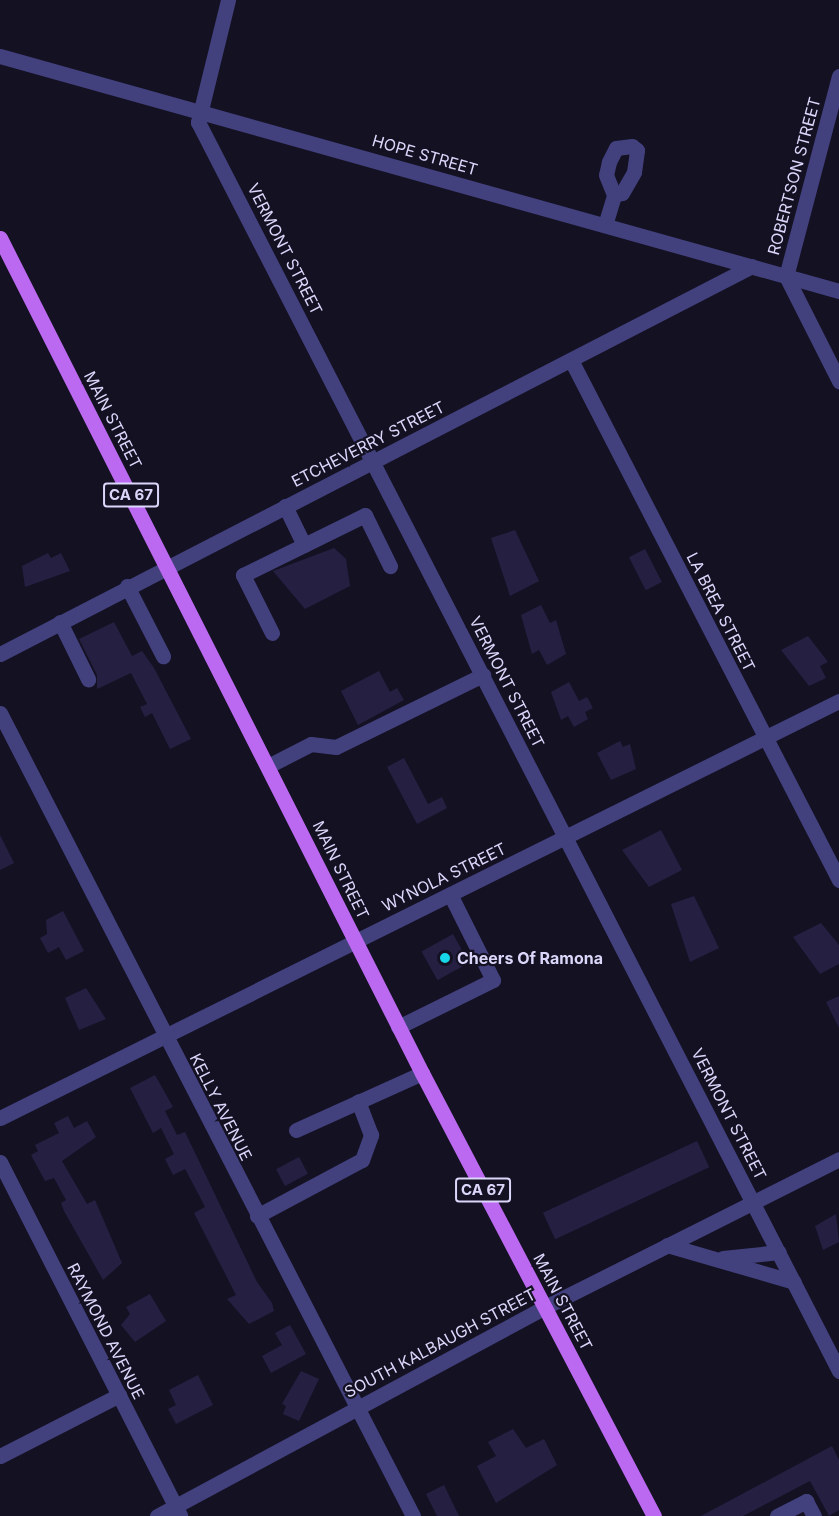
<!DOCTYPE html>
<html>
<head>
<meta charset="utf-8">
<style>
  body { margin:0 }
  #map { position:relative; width:839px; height:1516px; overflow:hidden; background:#141123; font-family:Inter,sans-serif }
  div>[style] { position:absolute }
  .building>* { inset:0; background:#251f42; transform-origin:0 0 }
  .minor>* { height:15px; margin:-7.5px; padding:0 7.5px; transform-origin:7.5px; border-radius:7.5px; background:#42417e }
  .major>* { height:15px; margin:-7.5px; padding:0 7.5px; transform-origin:7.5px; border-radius:7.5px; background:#bb69f0 }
  .dots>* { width:16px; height:16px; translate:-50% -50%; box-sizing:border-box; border:3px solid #141123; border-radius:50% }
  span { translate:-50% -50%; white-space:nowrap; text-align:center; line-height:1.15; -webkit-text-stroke:4.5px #141123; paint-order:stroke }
  .shield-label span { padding:2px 4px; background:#141123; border:2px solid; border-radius:4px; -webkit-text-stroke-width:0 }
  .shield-label { font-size:15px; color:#dbd7fb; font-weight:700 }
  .street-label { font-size:16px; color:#dbd7fb }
  .poi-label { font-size:16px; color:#dbd7fb; font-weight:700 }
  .left { translate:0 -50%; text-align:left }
</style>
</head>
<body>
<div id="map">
  <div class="building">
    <i style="clip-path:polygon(515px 530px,539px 581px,510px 596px,491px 538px)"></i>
    <i style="clip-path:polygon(334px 548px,346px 559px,350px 586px,305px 609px,273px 571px)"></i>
    <i style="left:645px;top:549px;width:37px;height:18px;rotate:63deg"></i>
    <i style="clip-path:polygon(48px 553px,51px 558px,61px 553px,70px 571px,25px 587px,22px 566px)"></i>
    <i style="clip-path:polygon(541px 605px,550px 623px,556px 620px,566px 654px,547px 665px,539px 650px,532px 654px,521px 615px)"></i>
    <i style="clip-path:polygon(114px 622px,132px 656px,142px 651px,154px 668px,191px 739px,170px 749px,152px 713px,145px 717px,140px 707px,147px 704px,131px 673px,97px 689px,97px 675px,79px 639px)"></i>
    <i style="clip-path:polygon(808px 636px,828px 662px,820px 666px,826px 678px,809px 686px,781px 650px)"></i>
    <i style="clip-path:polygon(379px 671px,390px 692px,397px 688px,404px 700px,358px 725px,341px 691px)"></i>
    <i style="clip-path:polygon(569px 682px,579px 701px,587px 697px,593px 708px,585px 712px,588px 719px,574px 727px,568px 716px,561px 720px,551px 692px)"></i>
    <i style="clip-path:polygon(620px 741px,623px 747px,630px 744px,636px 769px,611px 780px,597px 753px)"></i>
    <i style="clip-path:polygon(404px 758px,428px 804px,442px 797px,447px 808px,417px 824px,387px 767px)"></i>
    <i style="clip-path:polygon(661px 830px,682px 870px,649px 887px,622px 850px)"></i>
    <i style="clip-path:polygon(0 835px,14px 863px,0 870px)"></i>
    <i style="clip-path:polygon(694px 896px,719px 948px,690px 962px,671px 904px)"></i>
    <i style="clip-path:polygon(63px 911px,84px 951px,66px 960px,59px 947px,48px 953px,40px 938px,47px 934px,46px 920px)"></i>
    <i style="clip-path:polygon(821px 923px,839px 945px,839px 964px,820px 974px,793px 937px)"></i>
    <i style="left:453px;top:934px;width:33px;height:36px;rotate:61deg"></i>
    <i style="clip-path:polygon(86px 988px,106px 1019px,79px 1030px,65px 998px)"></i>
    <i style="clip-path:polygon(839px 996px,839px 1028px,826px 1002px)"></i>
    <i style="clip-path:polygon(155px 1075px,173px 1107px,165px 1111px,177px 1135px,185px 1132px,257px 1282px,272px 1303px,274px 1311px,249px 1324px,227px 1299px,236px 1295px,194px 1213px,205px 1207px,199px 1195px,185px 1169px,173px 1175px,165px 1159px,174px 1154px,161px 1128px,153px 1133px,130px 1088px)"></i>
    <i style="clip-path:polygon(68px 1116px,74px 1128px,87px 1121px,96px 1137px,62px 1161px,87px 1204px,95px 1200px,122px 1263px,103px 1280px,64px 1211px,61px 1203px,66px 1200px,54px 1178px,45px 1181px,31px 1155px,38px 1151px,35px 1145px,59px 1133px,54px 1123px)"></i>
    <i style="left:697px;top:1141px;width:29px;height:170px;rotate:65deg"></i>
    <i style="left:299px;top:1157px;width:19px;height:26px;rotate:62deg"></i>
    <i style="clip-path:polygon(836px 1214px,839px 1242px,823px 1250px,815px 1226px)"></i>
    <i style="clip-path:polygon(150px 1294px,166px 1321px,135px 1342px,121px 1325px,130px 1314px,126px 1307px)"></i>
    <i style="clip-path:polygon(290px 1325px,306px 1354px,271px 1373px,262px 1356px,282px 1345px,275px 1333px)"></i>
    <i style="clip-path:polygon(301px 1371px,319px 1379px,299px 1421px,283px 1414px,286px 1406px,282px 1404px)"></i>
    <i style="clip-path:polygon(198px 1375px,213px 1405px,176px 1424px,168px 1409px,176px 1405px,169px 1390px)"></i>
    <i style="clip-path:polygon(513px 1429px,526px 1448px,544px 1439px,557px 1465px,496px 1503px,477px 1466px,496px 1456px,488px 1442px)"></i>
    <i style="clip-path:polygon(832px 1446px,839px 1460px,839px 1510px,829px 1516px,810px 1481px,743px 1516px,701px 1516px)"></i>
    <i style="clip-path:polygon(444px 1485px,459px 1516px,437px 1516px,426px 1494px)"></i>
  </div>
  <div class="minor">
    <i style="left:228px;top:0;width:126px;rotate:103.8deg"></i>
    <i style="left:198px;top:122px;width:1404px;rotate:62.83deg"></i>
    <i style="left:0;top:56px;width:871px;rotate:15.65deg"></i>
    <i style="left:839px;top:76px;width:207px;rotate:104.8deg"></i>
    <i style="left:786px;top:276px;width:118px;rotate:63.2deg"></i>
    <i style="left:605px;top:225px;width:31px;rotate:-73deg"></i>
    <i style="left:614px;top:195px;width:8px;rotate:-14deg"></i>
    <i style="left:622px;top:193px;width:24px;rotate:-60deg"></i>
    <i style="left:634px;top:172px;width:22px;rotate:-82deg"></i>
    <i style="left:637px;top:150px;width:6px;rotate:-141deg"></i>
    <i style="left:632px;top:146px;width:16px;rotate:173deg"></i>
    <i style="left:616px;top:148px;width:16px;rotate:117deg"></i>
    <i style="left:609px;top:162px;width:13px;rotate:103deg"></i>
    <i style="left:606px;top:175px;width:22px;rotate:68deg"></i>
    <i style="left:571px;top:360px;width:585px;rotate:62.73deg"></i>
    <i style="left:285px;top:506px;width:43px;rotate:64deg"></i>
    <i style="left:304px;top:545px;width:68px;rotate:-26.2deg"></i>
    <i style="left:365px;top:515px;width:57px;rotate:63.9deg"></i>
    <i style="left:127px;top:586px;width:79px;rotate:62.8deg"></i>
    <i style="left:60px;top:622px;width:64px;rotate:63.8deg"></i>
    <i style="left:272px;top:633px;width:65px;rotate:-116.6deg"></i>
    <i style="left:243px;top:575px;width:68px;rotate:-26.2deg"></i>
    <i style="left:0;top:654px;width:846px;rotate:-27.29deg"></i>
    <i style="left:0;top:713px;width:903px;rotate:62.78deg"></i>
    <i style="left:270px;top:765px;width:46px;rotate:-27.1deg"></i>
    <i style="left:311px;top:744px;width:25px;rotate:7deg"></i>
    <i style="left:336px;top:747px;width:164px;rotate:-26.1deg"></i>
    <i style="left:398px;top:1027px;width:106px;rotate:-26.3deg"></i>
    <i style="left:493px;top:980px;width:96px;rotate:-116.6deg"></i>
    <i style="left:0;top:1118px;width:937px;rotate:-26.43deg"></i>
    <i style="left:296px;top:1130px;width:138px;rotate:-24.3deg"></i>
    <i style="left:0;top:1162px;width:397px;rotate:63deg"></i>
    <i style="left:257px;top:1216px;width:119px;rotate:-28.1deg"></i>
    <i style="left:362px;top:1160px;width:27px;rotate:-70deg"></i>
    <i style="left:371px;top:1135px;width:36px;rotate:-111deg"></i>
    <i style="left:667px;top:1245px;width:132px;rotate:16.2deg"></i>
    <i style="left:723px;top:1258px;width:56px;rotate:-6.1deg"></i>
    <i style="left:0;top:1456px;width:134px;rotate:-27.1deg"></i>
    <i style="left:157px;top:1516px;width:441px;rotate:-28.3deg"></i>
    <i style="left:545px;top:1307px;width:329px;rotate:-26.7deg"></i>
    <i style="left:777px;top:1516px;width:33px;rotate:-27deg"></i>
    <i style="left:806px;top:1501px;width:17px;rotate:62deg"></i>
  </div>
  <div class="major">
    <i style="left:0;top:238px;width:936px;rotate:63.19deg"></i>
    <i style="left:422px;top:1073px;width:500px;rotate:62.36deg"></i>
  </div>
  <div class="dots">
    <i style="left:445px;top:958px;background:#17d6e7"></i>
  </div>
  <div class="shield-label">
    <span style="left:131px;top:495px">CA 67</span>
    <span style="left:483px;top:1190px">CA 67</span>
  </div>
  <div class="street-label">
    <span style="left:425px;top:155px;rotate:16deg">HOPE STREET</span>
    <span style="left:794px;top:176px;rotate:-75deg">ROBERTSON STREET</span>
    <span style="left:285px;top:249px;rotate:63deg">VERMONT STREET</span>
    <span style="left:113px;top:420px;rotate:63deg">MAIN STREET</span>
    <span style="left:368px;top:444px;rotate:-27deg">ETCHEVERRY STREET</span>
    <span style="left:721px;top:612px;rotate:63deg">LA BREA STREET</span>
    <span style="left:507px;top:682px;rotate:63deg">VERMONT STREET</span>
    <span style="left:341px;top:870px;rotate:64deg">MAIN STREET</span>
    <span style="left:444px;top:877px;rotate:-26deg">WYNOLA STREET</span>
    <span style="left:221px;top:1107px;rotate:63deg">KELLY AVENUE</span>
    <span style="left:729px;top:1114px;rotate:63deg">VERMONT STREET</span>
    <span style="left:563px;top:1302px;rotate:62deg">MAIN STREET</span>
    <span style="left:106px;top:1331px;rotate:63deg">RAYMOND AVENUE</span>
    <span style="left:440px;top:1343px;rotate:-28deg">SOUTH KALBAUGH STREET</span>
  </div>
  <div class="poi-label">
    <span class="left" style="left:457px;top:958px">Cheers Of Ramona</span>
  </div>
</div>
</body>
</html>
